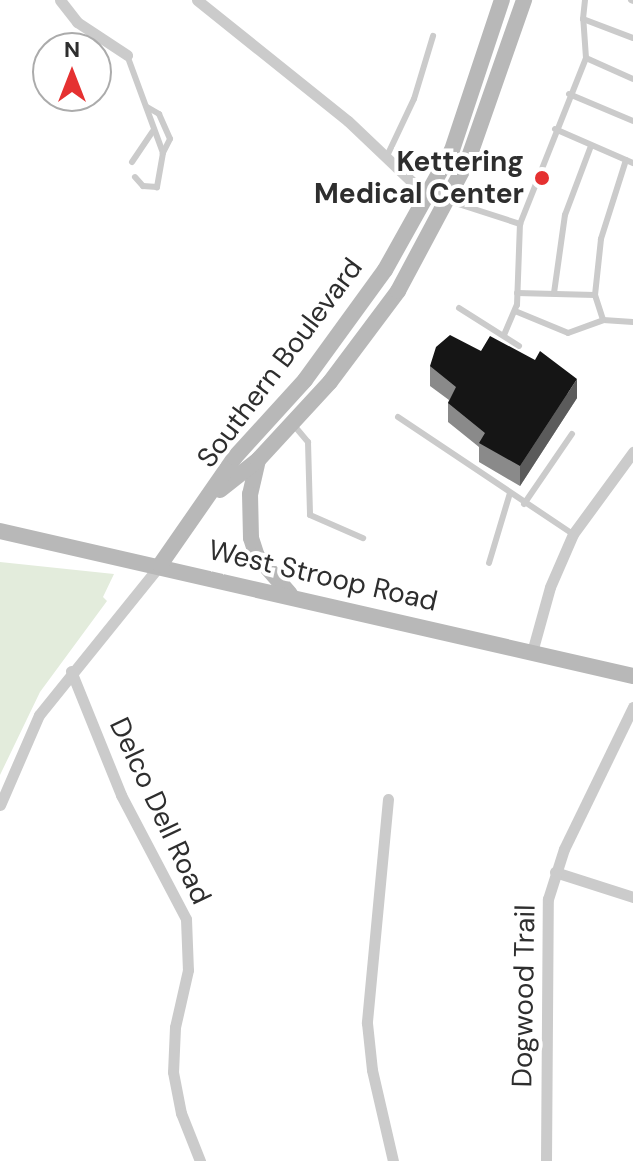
<!DOCTYPE html>
<html>
<head>
<meta charset="utf-8">
<style>
  body { margin:0 }
  #map { position:relative; width:633px; height:1161px; overflow:hidden; background:#fff; font-family:"DM Sans",sans-serif }
  div>[style] { position:absolute }
  .green>* { inset:0; background:#e3ecdc }
  .lane>* { height:6px; margin:-3px; padding:0 3px; transform-origin:3px; border-radius:3px; background:#cbcbcb }
  .street>* { height:11px; margin:-5.5px; padding:0 5.5px; transform-origin:5.5px; border-radius:5.5px; background:#cbcbcb }
  .secondary>* { height:16px; margin:-8px; padding:0 8px; transform-origin:8px; border-radius:8px; background:#b8b8b8 }
  .wall>* { inset:0; background:#8a8a8a }
  .shaded-wall>* { inset:0; background:#5b5b5b }
  .building>* { inset:0; background:#151515 }
  .dots>* { width:22px; height:22px; translate:-50% -50%; box-sizing:border-box; border:4px solid #fff; border-radius:50% }
  span { translate:-50% -50%; white-space:nowrap; text-align:center; line-height:1.15; -webkit-text-stroke:8px #fff; paint-order:stroke }
  .poi-label { font-size:28px; color:#2e2e2e; font-weight:700 }
  .right { translate:-100% -50%; text-align:right }
  .street-label { font-size:28px; color:#2e2e2e }
  .north { position:absolute; left:32px; top:32px; width:80px; height:80px; box-sizing:border-box; background:#fff; border:2px solid #ababab; border-radius:50%; rotate:0deg; font-size:22px; font-weight:700; line-height:32px; text-align:center; color:#2e2e2e }
  .north::after { content:''; display:block; margin:auto; width:28px; height:36px; background:#e53131; clip-path:polygon(50% 0,100% 100%,50% 72%,0 100%) }
</style>
</head>
<body>
<div id="map">
  <div class="green">
    <i style="clip-path:polygon(0 562px,114px 574px,103px 597px,107px 601px,40px 692px,0 775px)"></i>
  </div>
  <div class="lane">
    <i style="left:631px;top:0;width:2px;rotate:27deg"></i>
    <i style="left:583px;top:19px;width:19px;rotate:-84deg"></i>
    <i style="left:127px;top:55px;width:104px;rotate:69.8deg"></i>
    <i style="left:163px;top:153px;width:35px;rotate:100deg"></i>
    <i style="left:157px;top:187px;width:14px;rotate:-176deg"></i>
    <i style="left:143px;top:186px;width:12px;rotate:-132deg"></i>
    <i style="left:586px;top:58px;width:51px;rotate:24.1deg"></i>
    <i style="left:569px;top:94px;width:69px;rotate:22.9deg"></i>
    <i style="left:147px;top:107px;width:14px;rotate:30deg"></i>
    <i style="left:159px;top:114px;width:27px;rotate:66deg"></i>
    <i style="left:170px;top:139px;width:16px;rotate:117deg"></i>
    <i style="left:555px;top:129px;width:85px;rotate:23.6deg"></i>
    <i style="left:387px;top:156px;width:63px;rotate:-64.7deg"></i>
    <i style="left:414px;top:99px;width:66px;rotate:-73.2deg"></i>
    <i style="left:626px;top:160px;width:83px;rotate:107.6deg"></i>
    <i style="left:601px;top:239px;width:56px;rotate:96.1deg"></i>
    <i style="left:595px;top:295px;width:26px;rotate:72deg"></i>
    <i style="left:603px;top:320px;width:30px;rotate:4deg"></i>
    <i style="left:132px;top:162px;width:37px;rotate:-56deg"></i>
    <i style="left:449px;top:201px;width:75px;rotate:17.9deg"></i>
    <i style="left:517px;top:293px;width:78px;rotate:1.5deg"></i>
    <i style="left:554px;top:293px;width:79px;rotate:-82deg"></i>
    <i style="left:565px;top:215px;width:74px;rotate:-69.4deg"></i>
    <i style="left:459px;top:308px;width:71px;rotate:32.3deg"></i>
    <i style="left:515px;top:311px;width:57px;rotate:22.5deg"></i>
    <i style="left:568px;top:333px;width:37px;rotate:-20deg"></i>
    <i style="left:504px;top:335px;width:33px;rotate:-67deg"></i>
    <i style="left:517px;top:305px;width:81px;rotate:-87.9deg"></i>
    <i style="left:520px;top:224px;width:179px;rotate:-68.3deg"></i>
    <i style="left:586px;top:58px;width:39px;rotate:-94deg"></i>
    <i style="left:583px;top:19px;width:53px;rotate:20.8deg"></i>
    <i style="left:398px;top:417px;width:211px;rotate:33.8deg"></i>
    <i style="left:292px;top:423px;width:25px;rotate:50deg"></i>
    <i style="left:308px;top:442px;width:73px;rotate:88.4deg"></i>
    <i style="left:310px;top:515px;width:58px;rotate:23.5deg"></i>
    <i style="left:524px;top:504px;width:85px;rotate:-55.6deg"></i>
    <i style="left:489px;top:563px;width:73px;rotate:-73.3deg"></i>
  </div>
  <div class="street">
    <i style="left:60px;top:0;width:28px;rotate:52deg"></i>
    <i style="left:77px;top:22px;width:60px;rotate:33.4deg"></i>
    <i style="left:197px;top:0;width:193px;rotate:38.7deg"></i>
    <i style="left:348px;top:121px;width:90px;rotate:43.6deg"></i>
    <i style="left:413px;top:183px;width:40px;rotate:26.6deg"></i>
    <i style="left:532px;top:652px;width:67px;rotate:-74.5deg"></i>
    <i style="left:550px;top:587px;width:58px;rotate:-66.5deg"></i>
    <i style="left:573px;top:534px;width:102px;rotate:-53.8deg"></i>
    <i style="left:71px;top:671px;width:134px;rotate:68deg"></i>
    <i style="left:121px;top:795px;width:140px;rotate:62.3deg"></i>
    <i style="left:186px;top:919px;width:51px;rotate:87.8deg"></i>
    <i style="left:188px;top:970px;width:58px;rotate:102.8deg"></i>
    <i style="left:175px;top:1027px;width:45px;rotate:92.5deg"></i>
    <i style="left:173px;top:1072px;width:42px;rotate:79deg"></i>
    <i style="left:181px;top:1113px;width:52px;rotate:68.4deg"></i>
    <i style="left:388px;top:799px;width:225px;rotate:95.4deg"></i>
    <i style="left:367px;top:1023px;width:47px;rotate:83.9deg"></i>
    <i style="left:372px;top:1070px;width:93px;rotate:77deg"></i>
    <i style="left:0;top:805px;width:98px;rotate:-66.6deg"></i>
    <i style="left:39px;top:715px;width:193px;rotate:-51.1deg"></i>
    <i style="left:555px;top:872px;width:82px;rotate:17.8deg"></i>
    <i style="left:546px;top:1161px;width:262px;rotate:-89.6deg"></i>
    <i style="left:548px;top:899px;width:52px;rotate:-72.3deg"></i>
    <i style="left:564px;top:849px;width:158px;rotate:-64.1deg"></i>
  </div>
  <div class="secondary">
    <i style="left:258px;top:460px;width:35px;rotate:103deg"></i>
    <i style="left:250px;top:494px;width:44px;rotate:88.7deg"></i>
    <i style="left:251px;top:538px;width:19px;rotate:72deg"></i>
    <i style="left:257px;top:556px;width:50px;rotate:49deg"></i>
    <i style="left:220px;top:490px;width:48px;rotate:-38.3deg"></i>
    <i style="left:258px;top:460px;width:106px;rotate:-47.3deg"></i>
    <i style="left:330px;top:382px;width:114px;rotate:-53.2deg"></i>
    <i style="left:398px;top:291px;width:149px;rotate:-61.9deg"></i>
    <i style="left:468px;top:160px;width:170px;rotate:-70.7deg"></i>
    <i style="left:0;top:531px;width:649px;rotate:12.9deg"></i>
    <i style="left:160px;top:565px;width:131px;rotate:-55.2deg"></i>
    <i style="left:235px;top:457px;width:104px;rotate:-47.7deg"></i>
    <i style="left:305px;top:380px;width:136px;rotate:-54deg"></i>
    <i style="left:385px;top:270px;width:137px;rotate:-60.8deg"></i>
    <i style="left:452px;top:150px;width:158px;rotate:-71.6deg"></i>
  </div>
  <div class="wall">
    <i style="clip-path:polygon(481px 351px,577px 398px,520px 486px,479px 462px,479px 447px,448px 422px,448px 403px,449px 400px,430px 386px,430px 366px)"></i>
  </div>
  <div class="shaded-wall">
    <i style="clip-path:polygon(577px 379px,577px 398px,520px 486px,520px 466px)"></i>
  </div>
  <div class="building">
    <i style="clip-path:polygon(450px 335px,481px 351px,490px 336px,535px 360px,540px 351px,577px 379px,520px 466px,479px 443px,485px 433px,448px 403px,456px 387px,430px 366px,436px 347px)"></i>
  </div>
  <div class="dots">
    <i style="left:542px;top:178px;background:#e53131"></i>
  </div>
  <div class="poi-label">
    <span class="right" style="left:524px;top:178px">Kettering<br>Medical Center</span>
  </div>
  <div class="street-label">
    <span style="left:280px;top:363px;rotate:-53deg">Southern Boulevard</span>
    <span style="left:323px;top:576px;rotate:13deg">West Stroop Road</span>
    <span style="left:160px;top:811px;rotate:65deg">Delco Dell Road</span>
    <span style="left:524px;top:996px;rotate:-89deg">Dogwood Trail</span>
  </div>
  <div class="north">N</div>
</div>
</body>
</html>
